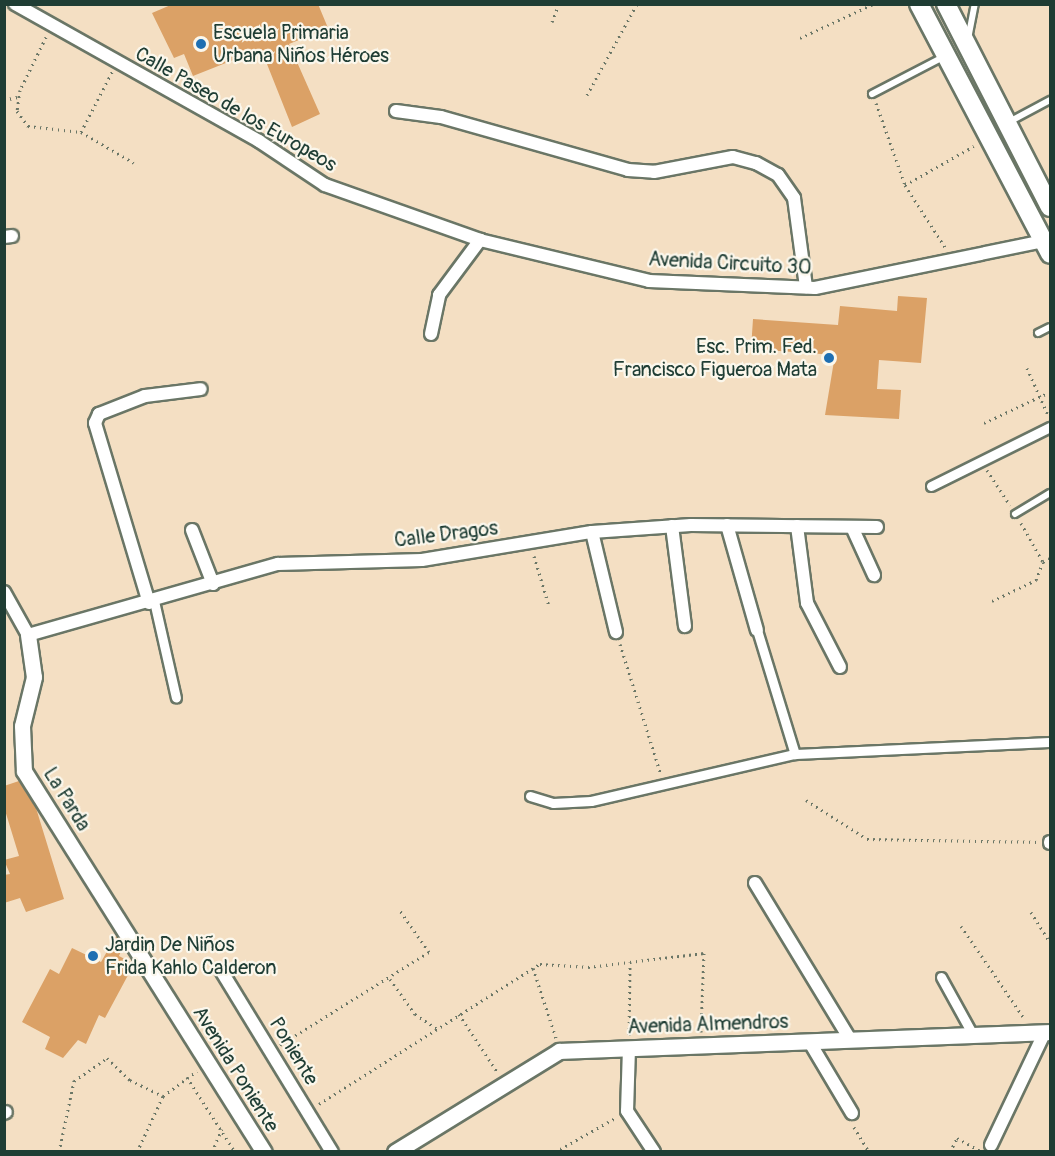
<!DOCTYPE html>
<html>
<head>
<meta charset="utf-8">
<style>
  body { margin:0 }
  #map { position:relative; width:1055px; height:1156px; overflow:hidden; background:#f4dfc3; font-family:Pangolin,sans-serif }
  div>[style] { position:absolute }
  .building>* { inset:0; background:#dba166 }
  .path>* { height:3px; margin-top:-1.5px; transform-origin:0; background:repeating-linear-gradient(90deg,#6a7666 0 1.5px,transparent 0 6px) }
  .roads { filter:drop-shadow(2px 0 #6a7666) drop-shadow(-2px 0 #6a7666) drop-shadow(0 2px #6a7666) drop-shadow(0 -2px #6a7666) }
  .service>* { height:6px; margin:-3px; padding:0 3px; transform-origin:3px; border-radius:3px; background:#fff }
  .pedestrian>* { height:9px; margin:-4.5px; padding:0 4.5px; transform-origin:4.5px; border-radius:4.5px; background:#fff }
  .minor>* { height:12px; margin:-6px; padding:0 6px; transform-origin:6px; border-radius:6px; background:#fff }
  .tertiary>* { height:15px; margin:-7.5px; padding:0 7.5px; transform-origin:7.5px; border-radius:7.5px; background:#fff }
  .secondary>* { height:18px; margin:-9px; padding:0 9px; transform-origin:9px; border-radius:9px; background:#fff }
  .dots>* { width:16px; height:16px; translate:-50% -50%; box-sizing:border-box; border:3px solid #fbf7ec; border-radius:50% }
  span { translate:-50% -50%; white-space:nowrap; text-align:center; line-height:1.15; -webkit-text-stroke:4.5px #fbf7ec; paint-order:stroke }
  .poi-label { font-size:20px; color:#1f3d34 }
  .left { translate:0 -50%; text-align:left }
  .right { translate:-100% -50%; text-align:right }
  .street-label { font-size:20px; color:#1f3d34 }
  .frame { position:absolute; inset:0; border:6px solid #1f3d34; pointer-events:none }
</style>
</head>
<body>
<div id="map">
  <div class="building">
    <i style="clip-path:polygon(173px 4px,318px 4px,328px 28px,289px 44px,320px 114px,292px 127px,261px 49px,193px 76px,184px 54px,174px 58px,152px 13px)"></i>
    <i style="clip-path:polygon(898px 296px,927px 298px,921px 363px,879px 360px,877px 389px,901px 390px,899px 419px,825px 415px,835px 355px,751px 349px,753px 319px,838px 325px,840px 306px,897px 311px)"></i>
    <i style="clip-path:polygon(19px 781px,36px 808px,64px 899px,26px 912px,20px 898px,4px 903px,4px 875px,10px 874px,4px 860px,19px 856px,4px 807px,4px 786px)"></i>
    <i style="clip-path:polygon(116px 936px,123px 946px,119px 956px,134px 964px,105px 1018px,99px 1015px,86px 1044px,78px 1040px,63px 1058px,45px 1049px,50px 1037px,22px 1022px,50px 969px,59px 974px,72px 948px,101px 962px)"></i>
  </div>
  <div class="path">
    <i style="left:552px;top:22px;width:19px;rotate:-69deg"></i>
    <i style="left:46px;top:37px;width:59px;rotate:116.1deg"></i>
    <i style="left:20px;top:90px;width:21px;rotate:98deg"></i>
    <i style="left:17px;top:111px;width:19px;rotate:54deg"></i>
    <i style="left:28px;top:126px;width:53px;rotate:6.5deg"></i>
    <i style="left:800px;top:38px;width:81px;rotate:-25deg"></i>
    <i style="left:587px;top:95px;width:104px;rotate:-61.2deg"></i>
    <i style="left:4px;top:100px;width:14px;rotate:-12deg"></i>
    <i style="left:876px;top:103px;width:87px;rotate:70.5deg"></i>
    <i style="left:905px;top:185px;width:74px;rotate:57.2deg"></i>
    <i style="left:81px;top:132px;width:68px;rotate:-62.7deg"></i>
    <i style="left:81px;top:132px;width:61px;rotate:30.3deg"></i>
    <i style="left:905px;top:185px;width:79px;rotate:-29.5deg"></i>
    <i style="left:1027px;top:368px;width:51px;rotate:65.9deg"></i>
    <i style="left:984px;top:423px;width:73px;rotate:-25.2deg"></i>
    <i style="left:987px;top:470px;width:42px;rotate:56.7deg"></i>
    <i style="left:1021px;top:523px;width:45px;rotate:60.6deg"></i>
    <i style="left:534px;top:556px;width:52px;rotate:73.3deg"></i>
    <i style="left:1043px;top:562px;width:8px;rotate:-30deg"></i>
    <i style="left:992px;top:601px;width:49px;rotate:-25.5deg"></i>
    <i style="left:1036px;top:580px;width:19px;rotate:-69deg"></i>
    <i style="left:620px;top:644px;width:134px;rotate:72.6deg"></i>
    <i style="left:806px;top:800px;width:72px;rotate:32.6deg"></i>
    <i style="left:867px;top:839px;width:172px;rotate:1deg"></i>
    <i style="left:1031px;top:912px;width:36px;rotate:58deg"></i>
    <i style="left:961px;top:926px;width:112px;rotate:55.6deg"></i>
    <i style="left:533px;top:968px;width:74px;rotate:71.8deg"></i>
    <i style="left:390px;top:979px;width:43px;rotate:54.5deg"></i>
    <i style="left:415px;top:1014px;width:27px;rotate:34deg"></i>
    <i style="left:459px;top:1014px;width:71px;rotate:56.5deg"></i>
    <i style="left:629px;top:1035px;width:73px;rotate:-89.2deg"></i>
    <i style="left:280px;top:1045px;width:176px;rotate:-32deg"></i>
    <i style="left:429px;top:952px;width:52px;rotate:-124.9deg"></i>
    <i style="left:187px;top:1077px;width:89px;rotate:57.4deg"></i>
    <i style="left:319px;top:1104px;width:262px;rotate:-32.4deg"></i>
    <i style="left:540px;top:964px;width:48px;rotate:3.6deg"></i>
    <i style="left:588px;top:967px;width:117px;rotate:-6.9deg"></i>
    <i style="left:704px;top:953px;width:79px;rotate:92.2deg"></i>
    <i style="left:854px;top:1127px;width:29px;rotate:59deg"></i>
    <i style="left:59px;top:1152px;width:73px;rotate:-78.1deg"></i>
    <i style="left:74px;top:1081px;width:40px;rotate:-34.9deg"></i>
    <i style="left:107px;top:1058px;width:32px;rotate:44deg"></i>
    <i style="left:130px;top:1080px;width:37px;rotate:26deg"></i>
    <i style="left:137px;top:1152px;width:62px;rotate:-65.1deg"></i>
    <i style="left:163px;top:1096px;width:42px;rotate:-36.3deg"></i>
    <i style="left:212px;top:1152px;width:25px;rotate:-67deg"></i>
    <i style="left:555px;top:1152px;width:71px;rotate:-29.4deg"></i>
    <i style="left:950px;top:1152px;width:16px;rotate:-63deg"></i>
    <i style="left:957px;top:1138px;width:26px;rotate:29deg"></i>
  </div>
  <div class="roads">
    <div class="service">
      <i style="left:968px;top:39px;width:36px;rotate:-79deg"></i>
      <i style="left:872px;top:94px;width:80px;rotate:-27.5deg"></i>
      <i style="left:1009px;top:122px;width:47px;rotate:-28.2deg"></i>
      <i style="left:1038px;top:333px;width:13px;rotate:-27deg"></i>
      <i style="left:1015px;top:514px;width:41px;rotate:-31deg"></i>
    </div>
    <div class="pedestrian">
      <i style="left:931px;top:486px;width:133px;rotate:-26.4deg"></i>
      <i style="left:154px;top:601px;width:99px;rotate:77.2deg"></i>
      <i style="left:757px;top:630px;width:130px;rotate:73deg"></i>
      <i style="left:530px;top:796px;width:24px;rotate:17deg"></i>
      <i style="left:553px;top:803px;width:38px;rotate:-3deg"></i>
      <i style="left:591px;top:801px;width:209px;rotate:-13deg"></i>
      <i style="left:795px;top:754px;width:255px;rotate:-2.7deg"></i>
      <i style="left:941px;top:977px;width:66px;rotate:61.1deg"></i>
    </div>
    <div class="minor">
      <i style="left:15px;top:4px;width:280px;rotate:29.3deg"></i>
      <i style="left:259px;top:141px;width:79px;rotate:33.7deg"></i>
      <i style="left:325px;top:185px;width:164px;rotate:19.5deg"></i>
      <i style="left:480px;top:240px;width:174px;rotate:13.6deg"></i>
      <i style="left:649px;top:281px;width:166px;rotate:2.4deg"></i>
      <i style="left:815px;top:288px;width:239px;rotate:-11.6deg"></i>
      <i style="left:396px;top:111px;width:45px;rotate:7.6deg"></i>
      <i style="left:441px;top:117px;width:194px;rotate:15.8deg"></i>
      <i style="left:628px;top:170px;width:26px;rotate:4deg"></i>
      <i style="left:654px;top:172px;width:80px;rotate:-10.8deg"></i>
      <i style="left:733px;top:157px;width:24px;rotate:15deg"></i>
      <i style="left:756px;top:163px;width:25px;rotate:29deg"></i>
      <i style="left:778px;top:175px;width:28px;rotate:55deg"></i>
      <i style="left:794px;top:198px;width:90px;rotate:82.3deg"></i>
      <i style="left:4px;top:237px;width:8px;rotate:-7deg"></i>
      <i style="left:431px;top:334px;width:40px;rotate:-78deg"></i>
      <i style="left:439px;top:295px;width:69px;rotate:-53.3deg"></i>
      <i style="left:727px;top:525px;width:109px;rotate:74.1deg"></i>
      <i style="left:672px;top:526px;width:101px;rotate:82.6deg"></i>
      <i style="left:797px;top:526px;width:78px;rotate:82.6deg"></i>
      <i style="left:807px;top:603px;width:72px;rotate:62.7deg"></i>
      <i style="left:852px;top:527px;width:53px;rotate:65.4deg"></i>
      <i style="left:192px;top:530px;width:58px;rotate:68.7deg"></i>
      <i style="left:592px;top:532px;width:103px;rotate:76.5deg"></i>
      <i style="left:4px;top:592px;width:49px;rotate:60.8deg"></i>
      <i style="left:28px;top:635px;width:260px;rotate:-15.9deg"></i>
      <i style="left:278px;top:564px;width:144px;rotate:-1.6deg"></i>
      <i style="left:422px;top:560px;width:172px;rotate:-9.4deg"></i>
      <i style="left:592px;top:532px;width:99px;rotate:-4deg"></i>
      <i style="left:691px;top:525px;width:186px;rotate:0.6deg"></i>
      <i style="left:149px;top:603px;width:188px;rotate:-106.7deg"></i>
      <i style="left:95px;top:423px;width:10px;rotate:-66deg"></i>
      <i style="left:99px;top:414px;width:49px;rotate:-21.4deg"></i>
      <i style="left:145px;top:396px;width:56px;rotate:-7.1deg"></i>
      <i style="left:1050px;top:842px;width:1px;rotate:90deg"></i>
      <i style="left:755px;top:883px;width:183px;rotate:58.7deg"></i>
      <i style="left:222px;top:972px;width:211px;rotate:58.6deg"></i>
      <i style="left:809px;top:1041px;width:84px;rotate:59.2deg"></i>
      <i style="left:629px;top:1048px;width:63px;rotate:91.8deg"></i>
      <i style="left:627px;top:1111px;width:49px;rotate:56.6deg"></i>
      <i style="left:4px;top:1113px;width:2px;rotate:-27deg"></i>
      <i style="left:991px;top:1145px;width:125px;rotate:-64.5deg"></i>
    </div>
    <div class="tertiary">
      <i style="left:28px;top:635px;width:42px;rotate:81.9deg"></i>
      <i style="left:34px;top:677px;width:50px;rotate:103.8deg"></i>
      <i style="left:22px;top:726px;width:45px;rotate:87.5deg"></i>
      <i style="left:24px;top:771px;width:450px;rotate:57.8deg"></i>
      <i style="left:395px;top:1152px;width:193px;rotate:-31.6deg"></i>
      <i style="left:559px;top:1051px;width:491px;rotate:-2.2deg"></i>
    </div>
    <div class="secondary">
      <i style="left:919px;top:4px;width:282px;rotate:62.3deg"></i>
      <i style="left:946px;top:4px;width:228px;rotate:62.9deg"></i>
    </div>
  </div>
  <div class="dots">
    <i style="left:201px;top:44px;background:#1f6fb2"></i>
    <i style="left:829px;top:358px;background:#1f6fb2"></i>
    <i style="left:93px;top:956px;background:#1f6fb2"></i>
  </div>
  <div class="poi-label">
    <span class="left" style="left:213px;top:44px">Escuela Primaria<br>Urbana Niños Héroes</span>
    <span class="right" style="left:817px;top:358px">Esc. Prim. Fed.<br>Francisco Figueroa Mata</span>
    <span class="left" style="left:105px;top:956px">Jardin De Niños<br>Frida Kahlo Calderon</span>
  </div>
  <div class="street-label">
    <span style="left:236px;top:109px;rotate:30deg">Calle Paseo de los Europeos</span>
    <span style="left:730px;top:263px;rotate:3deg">Avenida Circuito 30</span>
    <span style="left:446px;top:534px;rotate:-7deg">Calle Dragos</span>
    <span style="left:67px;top:799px;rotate:58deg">La Parda</span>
    <span style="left:708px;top:1024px;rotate:-2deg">Avenida Almendros</span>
    <span style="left:294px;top:1051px;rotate:59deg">Poniente</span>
    <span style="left:236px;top:1069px;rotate:58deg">Avenida Poniente</span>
  </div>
  <div class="frame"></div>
</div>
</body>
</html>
